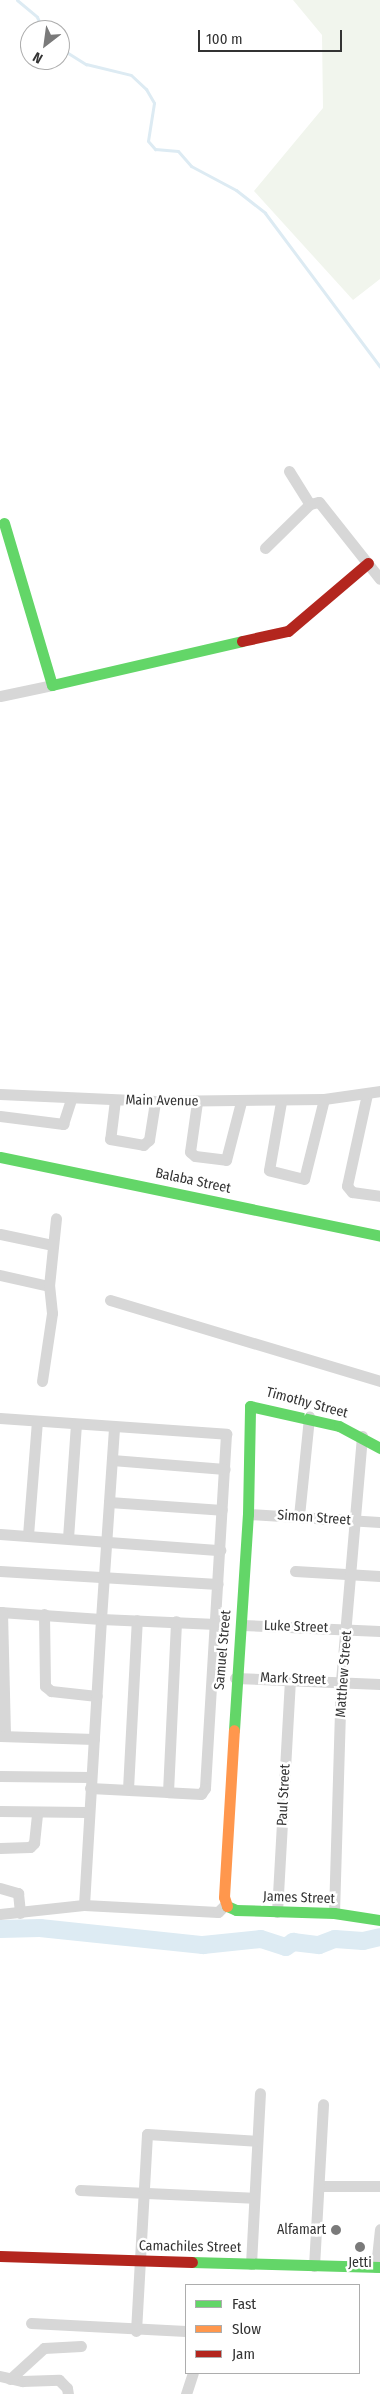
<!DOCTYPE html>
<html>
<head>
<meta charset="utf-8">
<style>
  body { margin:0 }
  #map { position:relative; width:380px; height:2394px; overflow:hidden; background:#fff; font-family:"Fira Sans Condensed",sans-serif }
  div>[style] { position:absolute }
  .green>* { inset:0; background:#f1f5ed }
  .stream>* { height:3px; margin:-1.5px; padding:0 1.5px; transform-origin:1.5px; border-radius:1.5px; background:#ddebf3 }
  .river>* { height:18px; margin:-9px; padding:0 9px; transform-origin:9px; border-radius:9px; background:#ddebf3 }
  .street>* { height:11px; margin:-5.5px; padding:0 5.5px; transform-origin:5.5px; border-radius:5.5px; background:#d7d7d7 }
  .fast>* { height:11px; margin:-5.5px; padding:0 5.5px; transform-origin:5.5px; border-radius:5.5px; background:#63d668 }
  .slow>* { height:11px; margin:-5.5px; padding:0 5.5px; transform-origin:5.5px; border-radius:5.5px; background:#ff974d }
  .jam>* { height:11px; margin:-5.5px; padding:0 5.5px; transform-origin:5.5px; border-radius:5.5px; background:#b3261e }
  .dots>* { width:14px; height:14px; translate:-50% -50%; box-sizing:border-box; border:2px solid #fff; border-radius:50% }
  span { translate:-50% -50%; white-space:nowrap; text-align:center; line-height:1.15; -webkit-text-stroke:5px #fff; paint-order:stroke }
  .street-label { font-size:14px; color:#333 }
  .poi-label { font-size:14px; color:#333 }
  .right { translate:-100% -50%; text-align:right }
  .legend { position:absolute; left:185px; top:2284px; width:175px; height:90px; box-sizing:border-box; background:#fff; border:1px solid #adadad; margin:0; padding:6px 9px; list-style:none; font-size:15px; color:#333 }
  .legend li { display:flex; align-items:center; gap:10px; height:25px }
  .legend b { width:25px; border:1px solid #adadad }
  .north { position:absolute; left:20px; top:20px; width:50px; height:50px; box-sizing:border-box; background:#fff; border:1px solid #adadad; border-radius:50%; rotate:210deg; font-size:14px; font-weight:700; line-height:20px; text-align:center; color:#333 }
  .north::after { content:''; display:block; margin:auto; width:18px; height:22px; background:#7a7a7a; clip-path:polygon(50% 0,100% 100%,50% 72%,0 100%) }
  .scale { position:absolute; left:198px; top:30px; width:144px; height:22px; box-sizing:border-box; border:2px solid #333; border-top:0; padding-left:6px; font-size:15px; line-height:18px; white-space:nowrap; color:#333; -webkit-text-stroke:4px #fff; paint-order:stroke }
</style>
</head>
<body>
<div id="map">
  <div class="green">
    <i style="clip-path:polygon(293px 0,380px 0,380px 279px,353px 300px,254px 191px,323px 108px,322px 35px)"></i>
  </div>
  <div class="stream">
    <i style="left:17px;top:0;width:26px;rotate:40deg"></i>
    <i style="left:37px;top:17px;width:14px;rotate:65deg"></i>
    <i style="left:60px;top:48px;width:31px;rotate:32deg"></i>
    <i style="left:86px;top:64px;width:46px;rotate:13.7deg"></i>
    <i style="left:131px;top:75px;width:21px;rotate:43deg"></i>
    <i style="left:146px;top:89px;width:16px;rotate:60deg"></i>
    <i style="left:154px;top:103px;width:38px;rotate:99deg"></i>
    <i style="left:148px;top:141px;width:11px;rotate:49deg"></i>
    <i style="left:155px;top:149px;width:23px;rotate:5deg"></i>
    <i style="left:178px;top:151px;width:20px;rotate:49deg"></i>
    <i style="left:191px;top:166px;width:51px;rotate:28.1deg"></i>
    <i style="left:236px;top:190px;width:37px;rotate:38deg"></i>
    <i style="left:265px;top:213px;width:192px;rotate:53.2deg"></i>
  </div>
  <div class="river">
    <i style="left:0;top:1929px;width:40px;rotate:-1.4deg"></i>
    <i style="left:40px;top:1928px;width:164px;rotate:6deg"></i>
    <i style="left:203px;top:1945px;width:58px;rotate:-5.9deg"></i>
    <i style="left:261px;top:1939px;width:26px;rotate:18deg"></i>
    <i style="left:286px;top:1947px;width:9px;rotate:-36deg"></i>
    <i style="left:293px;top:1942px;width:26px;rotate:7deg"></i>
    <i style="left:319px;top:1945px;width:17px;rotate:-21deg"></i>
    <i style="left:335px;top:1939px;width:28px;rotate:4deg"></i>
    <i style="left:363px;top:1941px;width:17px;rotate:-13deg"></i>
  </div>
  <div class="street">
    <i style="left:289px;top:471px;width:39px;rotate:58deg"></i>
    <i style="left:265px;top:548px;width:63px;rotate:-44.4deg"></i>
    <i style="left:310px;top:504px;width:9px;rotate:-13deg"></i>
    <i style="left:319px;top:502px;width:98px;rotate:51.6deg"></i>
    <i style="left:0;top:696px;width:53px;rotate:-11.9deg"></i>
    <i style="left:0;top:1094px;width:155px;rotate:2.6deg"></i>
    <i style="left:155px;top:1101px;width:169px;rotate:-0.7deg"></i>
    <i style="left:324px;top:1099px;width:82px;rotate:104deg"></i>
    <i style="left:304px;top:1179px;width:36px;rotate:-166deg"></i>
    <i style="left:269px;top:1170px;width:69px;rotate:-80deg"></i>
    <i style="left:367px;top:1094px;width:94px;rotate:102.3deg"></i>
    <i style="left:347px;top:1186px;width:8px;rotate:50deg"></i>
    <i style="left:352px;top:1192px;width:28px;rotate:8deg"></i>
    <i style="left:324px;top:1099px;width:57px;rotate:-8.1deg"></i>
    <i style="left:115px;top:1100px;width:39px;rotate:97deg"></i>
    <i style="left:110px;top:1139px;width:34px;rotate:10deg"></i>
    <i style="left:143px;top:1145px;width:8px;rotate:-40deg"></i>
    <i style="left:149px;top:1140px;width:39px;rotate:-81deg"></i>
    <i style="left:197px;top:1102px;width:50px;rotate:98deg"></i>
    <i style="left:190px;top:1152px;width:6px;rotate:39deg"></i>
    <i style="left:195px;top:1156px;width:31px;rotate:7deg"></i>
    <i style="left:226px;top:1160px;width:60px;rotate:-75.5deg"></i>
    <i style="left:0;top:1116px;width:64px;rotate:7.2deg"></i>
    <i style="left:63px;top:1124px;width:26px;rotate:-72deg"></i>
    <i style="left:0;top:1234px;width:53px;rotate:11.9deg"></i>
    <i style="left:0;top:1275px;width:50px;rotate:12.7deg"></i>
    <i style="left:110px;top:1300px;width:282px;rotate:16.7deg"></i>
    <i style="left:42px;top:1381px;width:69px;rotate:-81.6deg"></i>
    <i style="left:52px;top:1313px;width:27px;rotate:-96deg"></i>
    <i style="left:49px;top:1286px;width:68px;rotate:-84.1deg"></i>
    <i style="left:0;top:1418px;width:227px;rotate:4deg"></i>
    <i style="left:226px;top:1434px;width:355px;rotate:93.4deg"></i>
    <i style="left:205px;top:1788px;width:7px;rotate:124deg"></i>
    <i style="left:201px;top:1794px;width:33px;rotate:-177deg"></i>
    <i style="left:112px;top:1460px;width:113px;rotate:4.6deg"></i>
    <i style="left:109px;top:1502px;width:113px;rotate:4deg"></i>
    <i style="left:248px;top:1514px;width:132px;rotate:3.5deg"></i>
    <i style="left:299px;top:1516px;width:100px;rotate:-84.2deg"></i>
    <i style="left:0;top:1534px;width:221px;rotate:4.2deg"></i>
    <i style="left:28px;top:1535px;width:114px;rotate:-85.5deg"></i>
    <i style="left:68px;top:1538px;width:114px;rotate:-86deg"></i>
    <i style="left:0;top:1571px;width:218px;rotate:3.4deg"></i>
    <i style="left:295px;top:1571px;width:85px;rotate:3.4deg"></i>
    <i style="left:0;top:1612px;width:101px;rotate:4deg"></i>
    <i style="left:101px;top:1619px;width:193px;rotate:-86.1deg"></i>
    <i style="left:2px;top:1612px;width:124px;rotate:88.6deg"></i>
    <i style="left:44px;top:1614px;width:72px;rotate:89.2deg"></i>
    <i style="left:45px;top:1686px;width:8px;rotate:40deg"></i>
    <i style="left:51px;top:1691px;width:46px;rotate:6.2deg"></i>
    <i style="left:242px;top:1625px;width:138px;rotate:2.5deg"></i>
    <i style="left:235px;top:1678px;width:145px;rotate:2.4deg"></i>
    <i style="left:0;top:1736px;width:94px;rotate:1.8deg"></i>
    <i style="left:0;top:1776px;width:91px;rotate:0.6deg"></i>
    <i style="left:90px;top:1788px;width:78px;rotate:2.9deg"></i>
    <i style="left:168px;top:1792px;width:171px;rotate:-87.3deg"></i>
    <i style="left:128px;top:1789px;width:169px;rotate:-87deg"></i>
    <i style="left:0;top:1811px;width:87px;rotate:0.7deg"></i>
    <i style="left:0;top:1848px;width:30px;rotate:-2deg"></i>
    <i style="left:30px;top:1847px;width:6px;rotate:-45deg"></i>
    <i style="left:34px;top:1843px;width:31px;rotate:-84deg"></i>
    <i style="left:0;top:1888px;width:19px;rotate:16deg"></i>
    <i style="left:18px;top:1893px;width:20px;rotate:84deg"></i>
    <i style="left:84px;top:1905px;width:134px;rotate:3deg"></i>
    <i style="left:218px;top:1912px;width:10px;rotate:-45deg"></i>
    <i style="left:277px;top:1912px;width:233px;rotate:-86.8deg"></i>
    <i style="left:334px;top:1913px;width:232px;rotate:-88.3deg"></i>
    <i style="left:341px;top:1681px;width:246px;rotate:-85.1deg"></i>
    <i style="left:0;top:1914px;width:84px;rotate:-6.1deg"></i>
    <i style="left:84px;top:1905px;width:287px;rotate:-86.6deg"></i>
    <i style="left:101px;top:1619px;width:115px;rotate:2.5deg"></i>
    <i style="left:319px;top:2186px;width:61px"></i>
    <i style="left:80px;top:2190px;width:173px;rotate:2.6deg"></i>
    <i style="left:251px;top:2264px;width:171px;rotate:-87deg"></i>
    <i style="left:314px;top:2266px;width:162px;rotate:-86.8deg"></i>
    <i style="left:376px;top:2267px;width:38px;rotate:-84deg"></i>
    <i style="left:31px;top:2323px;width:155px;rotate:3deg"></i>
    <i style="left:136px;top:2331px;width:197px;rotate:-86.8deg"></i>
    <i style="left:147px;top:2134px;width:110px;rotate:3.6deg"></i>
    <i style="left:0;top:2376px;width:23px;rotate:13deg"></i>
    <i style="left:22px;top:2381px;width:37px;rotate:-2deg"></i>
    <i style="left:59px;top:2380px;width:11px;rotate:45deg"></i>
    <i style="left:67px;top:2388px;width:6px;rotate:81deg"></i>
    <i style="left:10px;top:2379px;width:46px;rotate:-42.4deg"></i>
    <i style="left:44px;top:2348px;width:37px;rotate:-3deg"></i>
    <i style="left:186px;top:2394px;width:22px;rotate:-72deg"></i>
  </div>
  <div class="fast">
    <i style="left:4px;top:523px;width:169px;rotate:73.5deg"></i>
    <i style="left:52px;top:685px;width:195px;rotate:-13deg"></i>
    <i style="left:0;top:1157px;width:388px;rotate:11.7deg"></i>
    <i style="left:234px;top:1730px;width:216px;rotate:-86.3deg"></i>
    <i style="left:248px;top:1514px;width:108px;rotate:-88.9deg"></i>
    <i style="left:250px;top:1406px;width:91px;rotate:12.7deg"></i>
    <i style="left:339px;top:1426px;width:47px;rotate:28.2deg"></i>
    <i style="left:227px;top:1906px;width:10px;rotate:24deg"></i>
    <i style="left:236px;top:1910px;width:98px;rotate:1.8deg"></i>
    <i style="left:334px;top:1913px;width:47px;rotate:8.7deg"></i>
    <i style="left:192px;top:2262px;width:188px;rotate:1.5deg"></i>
  </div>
  <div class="slow">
    <i style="left:227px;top:1906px;width:9px;rotate:-108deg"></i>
    <i style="left:224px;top:1897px;width:167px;rotate:-86.6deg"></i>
  </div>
  <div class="jam">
    <i style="left:242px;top:641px;width:47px;rotate:-12.3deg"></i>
    <i style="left:288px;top:631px;width:105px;rotate:-40.4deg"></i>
    <i style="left:0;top:2256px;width:192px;rotate:1.8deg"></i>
  </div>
  <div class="dots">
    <i style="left:336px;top:2230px;background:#7a7a7a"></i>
    <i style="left:360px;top:2247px;background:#7a7a7a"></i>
  </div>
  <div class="street-label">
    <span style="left:162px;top:1101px;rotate:1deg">Main Avenue</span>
    <span style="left:193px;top:1181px;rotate:12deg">Balaba Street</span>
    <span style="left:307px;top:1403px;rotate:15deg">Timothy Street</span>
    <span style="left:314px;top:1518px;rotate:4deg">Simon Street</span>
    <span style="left:296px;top:1627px;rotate:2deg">Luke Street</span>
    <span style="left:223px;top:1650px;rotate:-85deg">Samuel Street</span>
    <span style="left:344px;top:1674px;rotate:-86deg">Matthew Street</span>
    <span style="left:293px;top:1679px;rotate:2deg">Mark Street</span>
    <span style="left:284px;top:1795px;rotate:-87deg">Paul Street</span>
    <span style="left:299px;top:1898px;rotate:2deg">James Street</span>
    <span style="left:190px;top:2247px;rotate:1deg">Camachiles Street</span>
  </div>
  <div class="poi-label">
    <span class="right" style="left:326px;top:2230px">Alfamart</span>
    <span style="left:360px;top:2263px">Jetti</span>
  </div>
  <ul class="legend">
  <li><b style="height:6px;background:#63d668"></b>Fast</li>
  <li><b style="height:6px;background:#ff974d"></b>Slow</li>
  <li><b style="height:6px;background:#b3261e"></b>Jam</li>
  </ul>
  <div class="north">N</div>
  <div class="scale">100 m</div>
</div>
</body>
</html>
